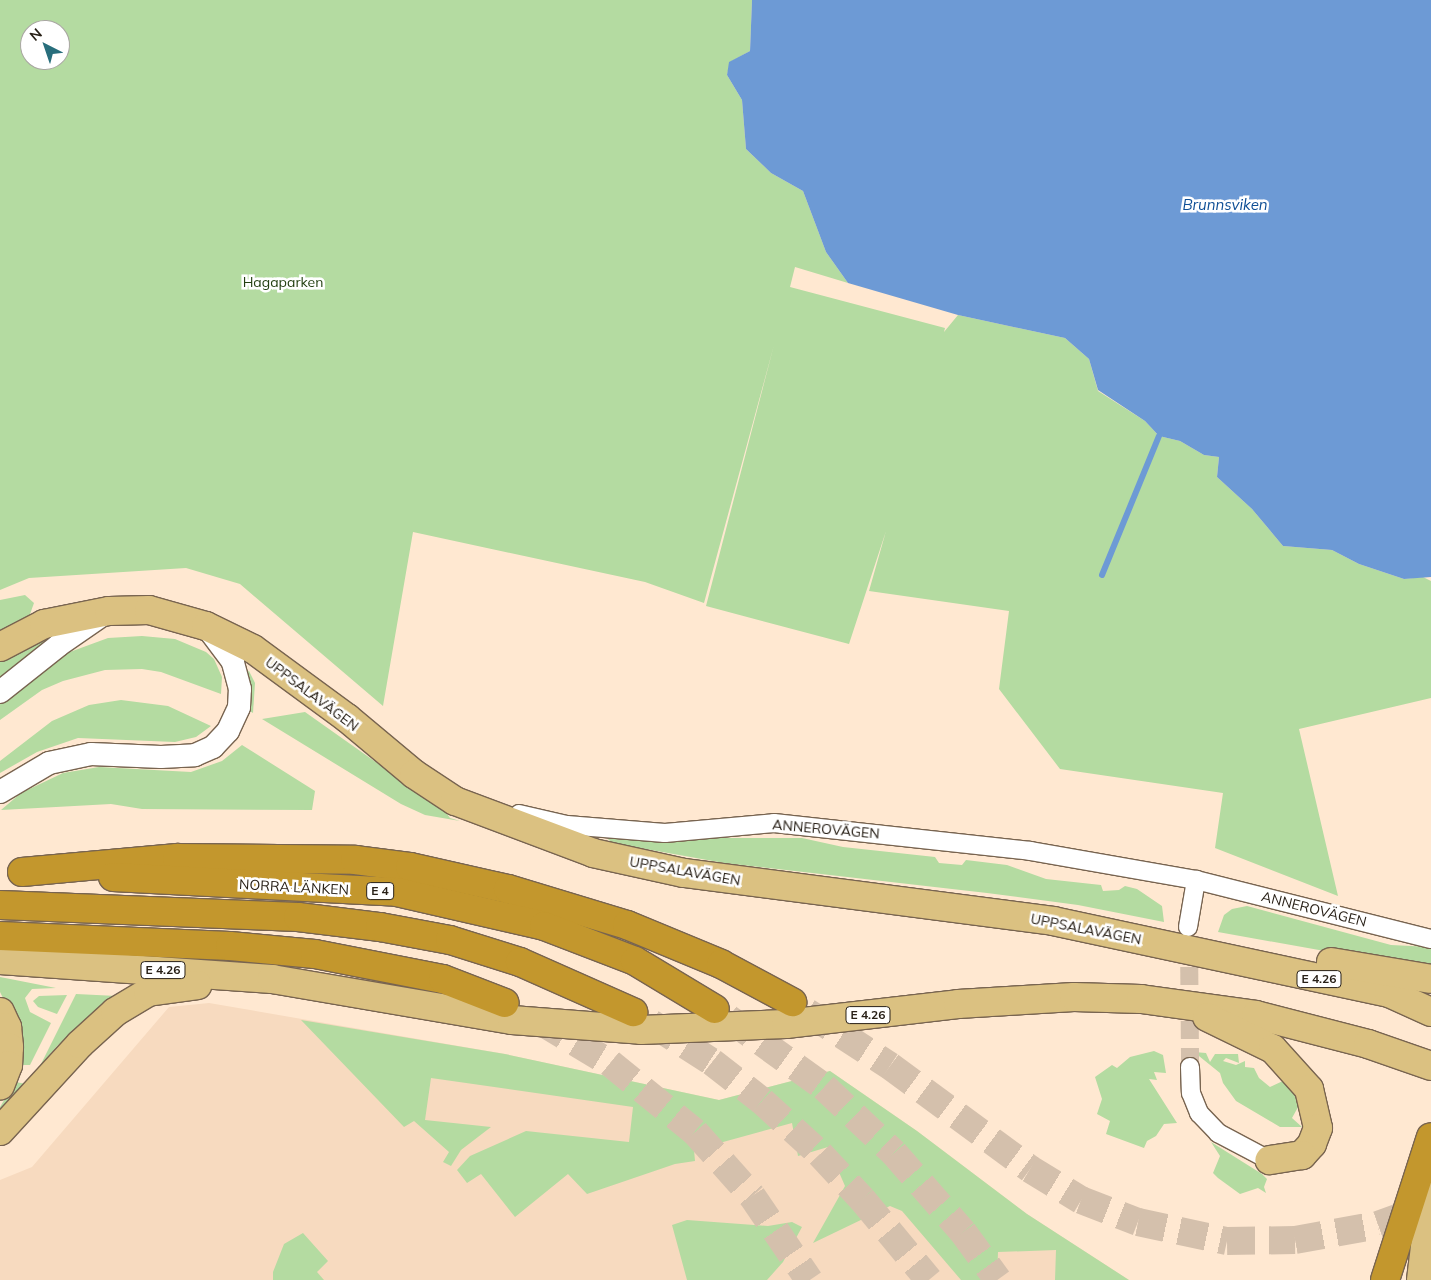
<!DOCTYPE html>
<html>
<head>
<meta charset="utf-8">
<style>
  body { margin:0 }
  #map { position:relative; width:1431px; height:1280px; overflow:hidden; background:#ffe8d1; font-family:Mulish,sans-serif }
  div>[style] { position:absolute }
  .built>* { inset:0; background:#f7dabf }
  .green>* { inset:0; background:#b4dba1 }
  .water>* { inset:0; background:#6d9ad5 }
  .stream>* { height:6px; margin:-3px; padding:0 3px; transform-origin:3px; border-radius:3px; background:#6d9ad5 }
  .minor-tunnel>* { height:18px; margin-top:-9px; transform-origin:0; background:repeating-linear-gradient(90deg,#d4c0ac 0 18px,transparent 0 27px) }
  .motorway-tunnel>* { height:28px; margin-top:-14px; transform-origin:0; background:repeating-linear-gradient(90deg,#d4c0ac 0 28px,transparent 0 42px) }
  .roads { filter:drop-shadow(1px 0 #786450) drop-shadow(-1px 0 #786450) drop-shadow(0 1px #786450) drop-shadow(0 -1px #786450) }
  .minor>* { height:18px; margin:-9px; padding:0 9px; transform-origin:9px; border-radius:9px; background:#fff }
  .tertiary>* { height:22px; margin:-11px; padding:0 11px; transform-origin:11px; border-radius:11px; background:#fff }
  .primary>* { height:28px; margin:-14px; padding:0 14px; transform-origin:14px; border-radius:14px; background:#dbc181 }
  .motorway>* { height:28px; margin:-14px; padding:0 14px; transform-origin:14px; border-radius:14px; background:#c3972d }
  span { translate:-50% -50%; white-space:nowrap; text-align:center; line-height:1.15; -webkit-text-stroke:5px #fff; paint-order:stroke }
  .shield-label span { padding:1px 4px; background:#fff; border:1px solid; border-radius:4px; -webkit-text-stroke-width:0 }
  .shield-label { font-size:12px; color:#282017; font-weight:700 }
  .park-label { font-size:14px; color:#233f11 }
  .street-label { font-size:14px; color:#282017 }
  .water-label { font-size:15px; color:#0e4e95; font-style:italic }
  .north { position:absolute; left:20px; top:20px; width:50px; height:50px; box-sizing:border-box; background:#fff; border:1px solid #a9a6a2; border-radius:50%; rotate:319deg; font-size:14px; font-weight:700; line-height:20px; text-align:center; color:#282017 }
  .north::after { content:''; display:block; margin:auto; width:18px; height:22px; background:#286e7c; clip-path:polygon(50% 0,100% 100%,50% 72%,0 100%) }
</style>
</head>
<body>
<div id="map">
  <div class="built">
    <i style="clip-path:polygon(209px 1003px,505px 1054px,719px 1100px,830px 1071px,917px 1131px,1027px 1214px,1129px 1280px,0 1280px,0 1180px,32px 1167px,169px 1007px)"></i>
  </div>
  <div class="green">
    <i style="clip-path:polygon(evenodd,0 0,752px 0,750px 51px,730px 62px,727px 75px,742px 100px,746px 149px,771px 173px,803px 191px,826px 252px,848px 283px,795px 267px,790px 287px,945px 328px,944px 332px,958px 315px,1065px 338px,1089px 359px,1098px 391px,1145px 421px,1159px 436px,1180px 441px,1204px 455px,1219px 457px,1217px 477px,1252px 509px,1283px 546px,1332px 550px,1359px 564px,1404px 579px,1423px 577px,1431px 581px,1431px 698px,1299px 729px,1338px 896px,1215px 848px,1223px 793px,1060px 769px,999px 689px,1009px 611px,869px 591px,886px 531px,849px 644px,706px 606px,774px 345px,704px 603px,645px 582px,413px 532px,383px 706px,240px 584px,186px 568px,29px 578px,0 590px,0 0,30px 30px,60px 30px,60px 60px,30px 60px,30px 30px)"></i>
    <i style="clip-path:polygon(25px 595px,34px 603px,29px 617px,0 630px,0 600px)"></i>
    <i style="clip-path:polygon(142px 636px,175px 639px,206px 652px,214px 659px,222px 677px,221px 694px,161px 672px,142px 669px,105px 670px,63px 681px,42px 690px,0 720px,0 703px,59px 656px,108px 638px)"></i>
    <i style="clip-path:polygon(52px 637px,0 680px,0 660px)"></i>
    <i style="clip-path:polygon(249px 671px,255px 683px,253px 713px,245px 708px,246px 672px)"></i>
    <i style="clip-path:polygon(121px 700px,168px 706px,211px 726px,196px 737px,175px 742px,78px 738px,37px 752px,0 773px,0 761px,52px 721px,89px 705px)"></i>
    <i style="clip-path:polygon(305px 712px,445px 811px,450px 818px,460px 821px,425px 815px,401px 804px,262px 719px)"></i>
    <i style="clip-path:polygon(242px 745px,315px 791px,312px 810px,142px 809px,111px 804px,1px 810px,21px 793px,63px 773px,99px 767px,191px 772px,222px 761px)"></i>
    <i style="clip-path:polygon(607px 838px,802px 838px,843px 847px,935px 857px,939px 863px,962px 865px,966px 860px,1007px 865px,1046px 879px,1101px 885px,1103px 891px,1119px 890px,1125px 886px,1137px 889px,1162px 906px,1164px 922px,1078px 905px,987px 893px,724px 863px,612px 843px)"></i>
    <i style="clip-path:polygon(1247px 906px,1391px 945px,1431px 947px,1431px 970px,1218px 932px,1224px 915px,1232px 909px)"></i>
    <i style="clip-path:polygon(0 977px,56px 988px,32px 989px,25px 998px,30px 1012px,51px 1023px,30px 1065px,21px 1065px,21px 1034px,0 992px)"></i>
    <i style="clip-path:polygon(76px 994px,117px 996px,57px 1046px,40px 1066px)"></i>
    <i style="clip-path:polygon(67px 995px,57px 1014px,38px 1007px,33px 1001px,39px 996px)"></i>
    <i style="clip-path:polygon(301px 1020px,505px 1054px,719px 1100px,830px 1071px,917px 1131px,1027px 1214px,1129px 1280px,1055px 1280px,1056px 1250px,998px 1252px,997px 1280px,961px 1280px,902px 1211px,890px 1206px,813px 1243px,845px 1186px,828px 1147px,798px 1156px,792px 1123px,694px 1150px,695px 1161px,675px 1164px,587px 1194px,568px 1174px,515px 1217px,481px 1174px,467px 1183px,457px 1170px,470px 1156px,526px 1131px,629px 1142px,633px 1107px,431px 1078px,425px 1120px,491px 1127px,461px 1150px,451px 1166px,443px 1162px,449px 1152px,414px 1121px,404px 1127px)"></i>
    <i style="clip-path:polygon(1154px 1051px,1163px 1055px,1166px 1073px,1154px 1072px,1157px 1080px,1149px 1079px,1177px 1123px,1164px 1124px,1156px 1136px,1147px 1141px,1144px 1148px,1106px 1134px,1110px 1121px,1097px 1114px,1102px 1099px,1095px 1077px,1112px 1065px,1117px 1068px,1130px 1057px)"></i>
    <i style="clip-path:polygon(1194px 1052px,1206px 1053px,1210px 1062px,1215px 1054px,1238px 1054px,1239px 1063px,1226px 1058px,1223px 1061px,1236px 1065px,1245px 1061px,1245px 1067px,1254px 1068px,1259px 1078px,1270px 1087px,1285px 1080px,1302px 1100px,1292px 1118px,1302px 1127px,1280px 1127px,1236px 1101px,1223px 1083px,1220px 1073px)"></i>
    <i style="clip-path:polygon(15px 1082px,27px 1084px,0 1116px,0 1107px)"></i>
    <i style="clip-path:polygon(1211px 1142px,1262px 1174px,1267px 1179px,1264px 1187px,1266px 1193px,1258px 1188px,1240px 1194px,1218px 1178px,1213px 1173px,1220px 1156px)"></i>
    <i style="clip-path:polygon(687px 1220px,768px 1226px,792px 1222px,802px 1227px,783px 1262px,767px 1280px,687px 1280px,672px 1225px)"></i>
    <i style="clip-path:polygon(303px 1233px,328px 1261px,317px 1272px,324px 1280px,273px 1280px,273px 1272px,284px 1244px)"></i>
  </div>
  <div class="water">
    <i style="clip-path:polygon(752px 0,1431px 0,1431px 577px,1404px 579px,1359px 564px,1332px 550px,1283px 546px,1252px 509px,1217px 477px,1219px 457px,1204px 455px,1180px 441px,1159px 436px,1145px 421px,1098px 390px,1089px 359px,1065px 338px,958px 315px,848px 283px,826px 252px,803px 191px,771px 173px,746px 149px,742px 100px,727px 75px,729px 62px,750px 51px)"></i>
  </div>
  <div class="stream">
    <i style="left:1102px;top:575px;width:150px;rotate:-67.7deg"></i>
  </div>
  <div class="minor-tunnel">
    <i style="left:1189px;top:940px;width:127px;rotate:89.5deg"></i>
  </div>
  <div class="motorway-tunnel">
    <i style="left:807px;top:1012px;width:99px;rotate:33deg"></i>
    <i style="left:890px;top:1066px;width:174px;rotate:36.3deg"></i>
    <i style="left:1030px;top:1169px;width:60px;rotate:31.3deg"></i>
    <i style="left:1081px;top:1200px;width:61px;rotate:21.1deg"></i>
    <i style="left:1138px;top:1222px;width:91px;rotate:12.1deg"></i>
    <i style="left:1227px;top:1241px;width:68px;rotate:-0.8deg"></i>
    <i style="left:1295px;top:1240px;width:84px;rotate:-10.2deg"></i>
    <i style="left:1378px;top:1225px;width:50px;rotate:-19.9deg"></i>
    <i style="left:728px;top:1018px;width:118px;rotate:35.7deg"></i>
    <i style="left:824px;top:1087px;width:96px;rotate:43.3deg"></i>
    <i style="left:894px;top:1153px;width:105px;rotate:48.9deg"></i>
    <i style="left:963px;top:1232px;width:59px;rotate:53.9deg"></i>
    <i style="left:540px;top:1021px;width:82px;rotate:31deg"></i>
    <i style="left:610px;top:1063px;width:109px;rotate:39.1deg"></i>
    <i style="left:695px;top:1132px;width:86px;rotate:48.3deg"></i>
    <i style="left:752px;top:1196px;width:102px;rotate:55.8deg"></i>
    <i style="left:651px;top:1023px;width:72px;rotate:32.6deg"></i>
    <i style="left:712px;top:1062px;width:63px;rotate:38deg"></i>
    <i style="left:762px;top:1101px;width:79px;rotate:42.4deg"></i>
    <i style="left:820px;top:1154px;width:62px;rotate:47deg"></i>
    <i style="left:862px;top:1199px;width:105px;rotate:50.4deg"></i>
  </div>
  <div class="roads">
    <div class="minor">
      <i style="left:519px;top:814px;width:49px;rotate:12.9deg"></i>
      <i style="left:567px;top:825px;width:98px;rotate:4.7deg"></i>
      <i style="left:665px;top:833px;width:109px;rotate:-5.2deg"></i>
      <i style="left:774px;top:823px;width:258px;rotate:6.2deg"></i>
      <i style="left:1030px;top:851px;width:169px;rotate:9.9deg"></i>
      <i style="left:1196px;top:880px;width:242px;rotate:14.1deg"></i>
      <i style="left:1188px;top:927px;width:48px;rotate:-80.3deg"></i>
      <i style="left:1190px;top:1067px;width:26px;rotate:88deg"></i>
      <i style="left:1191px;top:1093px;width:22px;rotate:68deg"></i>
      <i style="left:1199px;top:1113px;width:28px;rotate:46deg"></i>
      <i style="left:1218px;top:1133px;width:58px;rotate:27.9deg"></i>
    </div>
    <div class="tertiary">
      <i style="left:0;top:692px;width:75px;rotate:-38.5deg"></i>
      <i style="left:59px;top:645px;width:55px;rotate:-34.6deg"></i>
      <i style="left:0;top:792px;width:57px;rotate:-30.6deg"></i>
      <i style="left:49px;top:763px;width:43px;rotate:-12.1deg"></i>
      <i style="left:91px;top:754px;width:70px;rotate:2.5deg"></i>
      <i style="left:161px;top:757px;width:34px;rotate:-3deg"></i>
      <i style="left:195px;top:755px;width:20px;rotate:-24deg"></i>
      <i style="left:213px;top:747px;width:22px;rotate:-47deg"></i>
      <i style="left:228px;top:731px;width:26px;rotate:-65deg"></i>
      <i style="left:239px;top:707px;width:18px;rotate:-87deg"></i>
      <i style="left:240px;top:689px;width:28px;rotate:-105deg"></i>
      <i style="left:233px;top:662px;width:45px;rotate:-126.9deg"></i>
    </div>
    <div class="primary">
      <i style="left:0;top:647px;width:50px;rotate:-27.6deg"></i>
      <i style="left:44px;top:624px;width:66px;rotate:-11.3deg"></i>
      <i style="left:109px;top:611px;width:40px;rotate:-1.4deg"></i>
      <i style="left:149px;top:610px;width:59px;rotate:15.7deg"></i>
      <i style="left:206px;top:626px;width:52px;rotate:26.1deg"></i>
      <i style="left:253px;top:649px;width:117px;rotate:36.3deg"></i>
      <i style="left:347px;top:718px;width:87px;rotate:39.9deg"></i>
      <i style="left:414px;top:774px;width:49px;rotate:33.4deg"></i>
      <i style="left:455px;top:801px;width:147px;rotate:20.6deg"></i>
      <i style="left:593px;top:853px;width:93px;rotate:12.4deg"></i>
      <i style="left:684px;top:873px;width:372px;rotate:7.4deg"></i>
      <i style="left:1053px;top:921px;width:344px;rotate:12.1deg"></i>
      <i style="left:1389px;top:993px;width:46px;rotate:24.3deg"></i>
      <i style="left:0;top:960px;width:273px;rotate:4deg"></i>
      <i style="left:272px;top:979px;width:243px;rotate:9.7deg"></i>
      <i style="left:512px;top:1020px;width:129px;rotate:4.4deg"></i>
      <i style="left:641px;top:1030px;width:145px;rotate:-2.4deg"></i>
      <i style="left:786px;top:1024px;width:173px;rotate:-6.6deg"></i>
      <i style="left:958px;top:1004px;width:116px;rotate:-3.5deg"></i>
      <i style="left:1074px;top:997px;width:67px;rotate:1.7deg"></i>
      <i style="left:1141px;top:999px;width:116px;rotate:7.9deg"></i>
      <i style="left:1256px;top:1015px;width:116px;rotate:14.5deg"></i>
      <i style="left:1368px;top:1044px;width:67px;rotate:19.2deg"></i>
      <i style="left:1331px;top:962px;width:101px;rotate:9.6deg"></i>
      <i style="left:0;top:1012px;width:17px;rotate:65deg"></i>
      <i style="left:7px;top:1027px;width:20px;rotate:84deg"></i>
      <i style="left:9px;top:1047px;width:18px;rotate:93deg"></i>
      <i style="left:8px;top:1065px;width:22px;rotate:111deg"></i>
      <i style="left:1207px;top:1017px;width:73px;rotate:25.9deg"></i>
      <i style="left:1273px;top:1049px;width:54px;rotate:48deg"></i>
      <i style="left:1309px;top:1089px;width:40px;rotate:77deg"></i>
      <i style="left:1318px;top:1128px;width:17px;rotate:111deg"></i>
      <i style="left:1312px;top:1144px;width:15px;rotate:132deg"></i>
      <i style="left:1302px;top:1155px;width:33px;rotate:171deg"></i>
      <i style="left:0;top:1131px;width:118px;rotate:-47.4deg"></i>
      <i style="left:80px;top:1044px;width:47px;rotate:-42.4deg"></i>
      <i style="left:115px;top:1012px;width:39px;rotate:-31deg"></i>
      <i style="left:148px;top:992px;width:50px;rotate:-8deg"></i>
      <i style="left:1421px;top:1280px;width:85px;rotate:-83.2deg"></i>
    </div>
    <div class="motorway">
      <i style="left:22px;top:872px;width:156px;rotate:-5.2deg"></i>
      <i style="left:177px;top:858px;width:178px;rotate:0.6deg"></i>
      <i style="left:355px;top:860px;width:55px;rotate:7.3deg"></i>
      <i style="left:410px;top:867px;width:100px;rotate:12.7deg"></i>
      <i style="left:508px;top:889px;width:124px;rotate:16.8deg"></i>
      <i style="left:627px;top:925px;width:102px;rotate:22.5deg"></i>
      <i style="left:721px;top:964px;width:81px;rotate:28.2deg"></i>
      <i style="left:113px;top:877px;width:284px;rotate:3deg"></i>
      <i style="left:397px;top:892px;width:151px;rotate:13deg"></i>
      <i style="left:544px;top:926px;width:97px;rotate:21deg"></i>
      <i style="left:635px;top:961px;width:93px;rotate:31deg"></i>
      <i style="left:0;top:905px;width:298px;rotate:2.3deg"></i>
      <i style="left:298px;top:917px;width:83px;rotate:7deg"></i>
      <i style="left:380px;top:927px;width:71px;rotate:10.5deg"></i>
      <i style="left:450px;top:940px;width:73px;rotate:17.4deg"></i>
      <i style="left:520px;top:962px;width:124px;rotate:23.9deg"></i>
      <i style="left:0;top:936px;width:230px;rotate:2.5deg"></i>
      <i style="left:230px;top:946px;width:85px;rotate:5.4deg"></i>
      <i style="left:315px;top:954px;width:130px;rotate:11.1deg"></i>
      <i style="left:443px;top:979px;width:66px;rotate:21.2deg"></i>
      <i style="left:1385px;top:1280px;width:150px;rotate:-72.2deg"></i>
    </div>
  </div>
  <div class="shield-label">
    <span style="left:380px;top:891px">E 4</span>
    <span style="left:163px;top:970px">E 4.26</span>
    <span style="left:1319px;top:979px">E 4.26</span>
    <span style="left:868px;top:1015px">E 4.26</span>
  </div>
  <div class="park-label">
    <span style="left:283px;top:282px">Hagaparken</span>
  </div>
  <div class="street-label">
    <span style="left:312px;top:694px;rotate:37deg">UPPSALAVÄGEN</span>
    <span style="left:826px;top:829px;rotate:5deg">ANNEROVÄGEN</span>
    <span style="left:685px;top:871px;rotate:10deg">UPPSALAVÄGEN</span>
    <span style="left:294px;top:887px;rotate:3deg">NORRA LÄNKEN</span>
    <span style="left:1314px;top:909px;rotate:14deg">ANNEROVÄGEN</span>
    <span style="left:1086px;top:929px;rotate:11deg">UPPSALAVÄGEN</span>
  </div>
  <div class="water-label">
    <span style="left:1225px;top:205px">Brunnsviken</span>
  </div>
  <div class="north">N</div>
</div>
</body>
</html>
